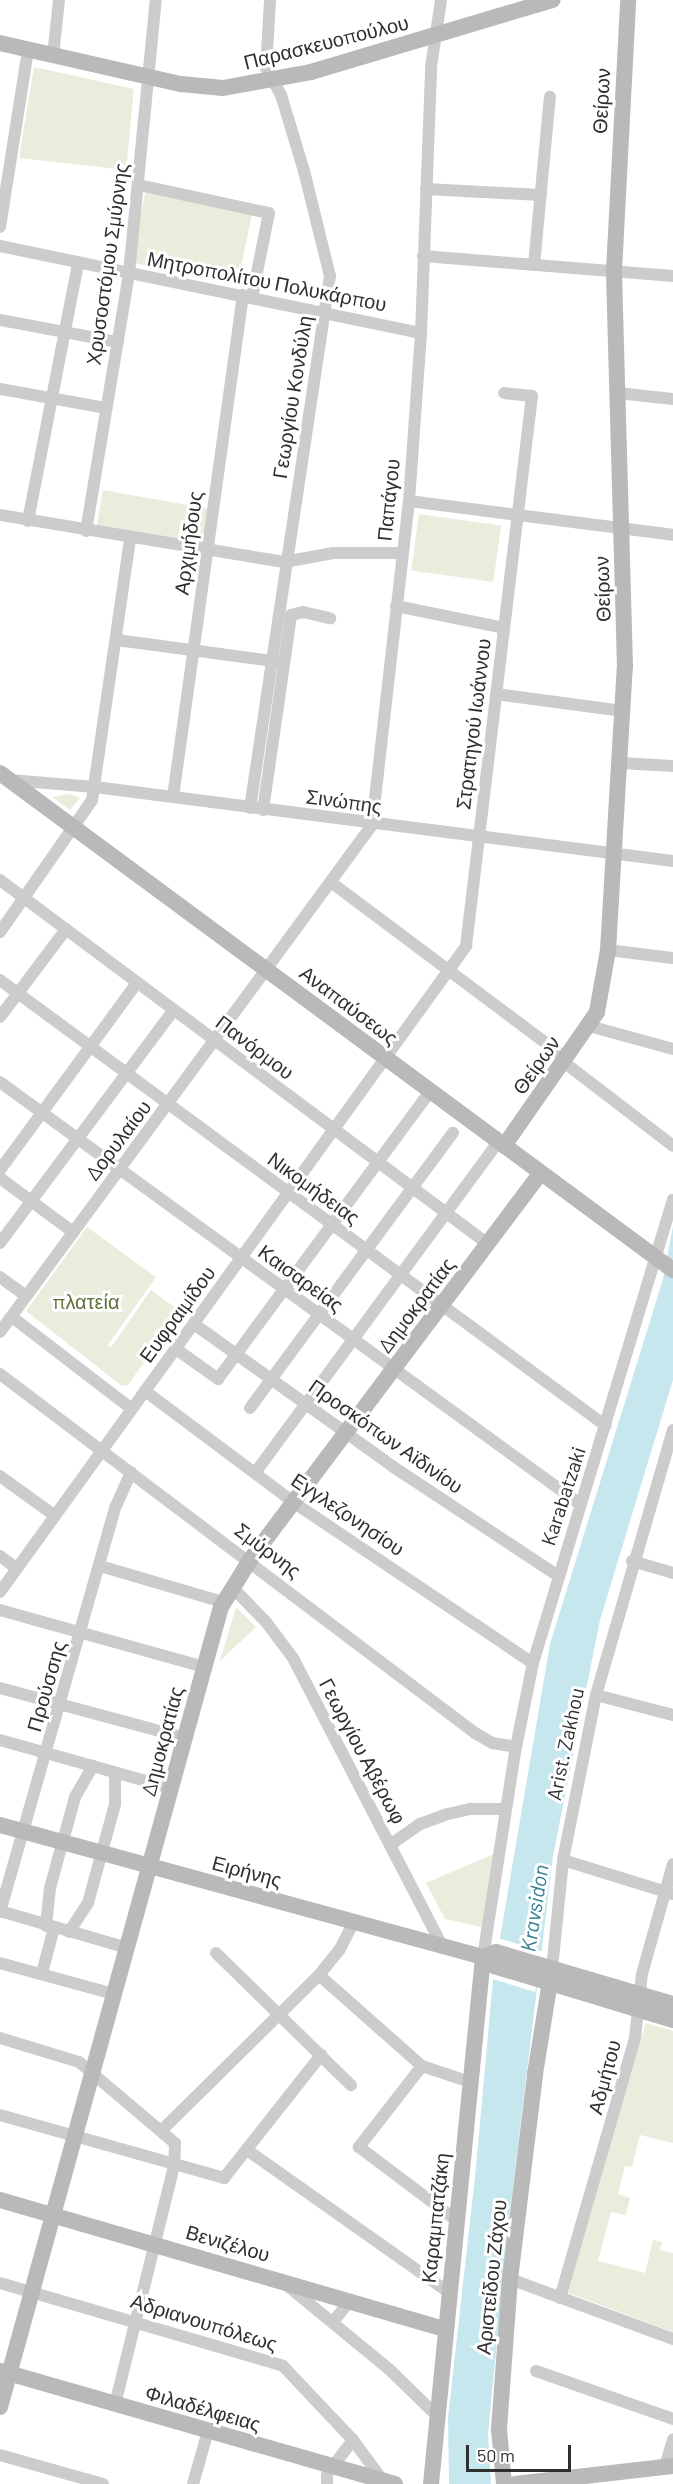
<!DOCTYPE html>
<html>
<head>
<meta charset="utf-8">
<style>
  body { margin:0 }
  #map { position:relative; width:673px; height:2484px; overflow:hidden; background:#fff; font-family:Barlow,sans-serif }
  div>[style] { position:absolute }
  .green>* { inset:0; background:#e9eedc; transform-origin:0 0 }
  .water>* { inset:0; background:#c7e7ef }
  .pier>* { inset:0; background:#fff }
  .street>* { height:12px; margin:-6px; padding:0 6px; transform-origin:6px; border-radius:6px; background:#ccc }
  .secondary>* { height:16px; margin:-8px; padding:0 8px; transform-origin:8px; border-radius:8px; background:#b9b9b9 }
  span { translate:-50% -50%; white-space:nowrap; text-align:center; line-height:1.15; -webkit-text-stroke:6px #fff; paint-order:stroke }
  .street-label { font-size:20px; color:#2f2f2f }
  .park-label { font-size:20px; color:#5d6f39 }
  .water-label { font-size:21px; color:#348092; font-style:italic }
  .scale { position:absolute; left:466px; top:2445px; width:105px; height:27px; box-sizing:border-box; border:3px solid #2f2f2f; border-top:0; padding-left:8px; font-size:18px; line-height:21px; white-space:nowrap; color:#2f2f2f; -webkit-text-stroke:4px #fff; paint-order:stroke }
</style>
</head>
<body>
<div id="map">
  <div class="green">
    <i style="clip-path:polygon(34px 67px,134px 89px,126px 170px,19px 158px)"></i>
    <i style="left:146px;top:189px;width:109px;height:75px;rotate:12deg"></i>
    <i style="left:103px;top:490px;width:108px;height:38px;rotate:10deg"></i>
    <i style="left:419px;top:514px;width:83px;height:57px;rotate:8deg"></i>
    <i style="clip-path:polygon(69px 794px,80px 798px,70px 810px,52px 797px)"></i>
    <i style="clip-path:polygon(87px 1227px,156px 1277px,108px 1345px,111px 1347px,151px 1290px,180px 1311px,128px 1385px,122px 1386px,26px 1311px)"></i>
    <i style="clip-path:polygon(236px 1607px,256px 1627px,220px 1661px)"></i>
    <i style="clip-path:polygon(496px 1853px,486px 1928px,445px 1919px,426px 1883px)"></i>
    <i style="clip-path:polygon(646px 2023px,673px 2031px,673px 2143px,640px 2135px,632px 2167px,625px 2166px,618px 2194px,630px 2198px,626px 2215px,611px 2212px,598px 2261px,645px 2273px,653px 2240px,662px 2242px,660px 2250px,673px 2253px,673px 2332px,566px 2292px)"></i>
  </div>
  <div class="water">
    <i style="clip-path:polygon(673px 1226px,673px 1380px,600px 1620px,553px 1856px,508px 2228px,488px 2434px,491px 2484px,449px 2484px,448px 2418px,476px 2167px,493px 1979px,550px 1644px,663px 1279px)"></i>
  </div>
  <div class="pier">
    <i style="clip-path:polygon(498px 1938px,543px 1952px,535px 1992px,493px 1979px)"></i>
  </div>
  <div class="street">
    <i style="left:53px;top:56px;width:56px;rotate:-83.9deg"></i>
    <i style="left:139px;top:185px;width:133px;rotate:12.2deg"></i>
    <i style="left:269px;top:213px;width:86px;rotate:101.4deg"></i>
    <i style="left:426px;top:189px;width:115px;rotate:3deg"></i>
    <i style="left:0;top:227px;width:179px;rotate:-81deg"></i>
    <i style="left:0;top:246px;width:430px;rotate:11.7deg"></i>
    <i style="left:423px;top:256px;width:251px;rotate:4.6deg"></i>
    <i style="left:534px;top:265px;width:169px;rotate:-84.6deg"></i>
    <i style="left:0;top:320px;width:120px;rotate:10.6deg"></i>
    <i style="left:0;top:389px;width:108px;rotate:10.2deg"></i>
    <i style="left:618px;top:393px;width:55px;rotate:6.2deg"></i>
    <i style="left:409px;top:501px;width:266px;rotate:7.3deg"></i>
    <i style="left:0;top:515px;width:288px;rotate:9.4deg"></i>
    <i style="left:284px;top:562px;width:50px;rotate:-10.4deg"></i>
    <i style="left:333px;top:553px;width:69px"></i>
    <i style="left:28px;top:521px;width:263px;rotate:-79deg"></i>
    <i style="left:86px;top:531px;width:262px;rotate:-80.5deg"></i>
    <i style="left:129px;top:273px;width:274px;rotate:-84.4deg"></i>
    <i style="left:396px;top:606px;width:110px;rotate:11.5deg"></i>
    <i style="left:117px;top:640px;width:163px;rotate:7.7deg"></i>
    <i style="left:496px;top:694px;width:128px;rotate:7.6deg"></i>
    <i style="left:621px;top:763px;width:52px;rotate:3.3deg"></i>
    <i style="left:10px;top:780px;width:85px;rotate:4.7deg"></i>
    <i style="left:95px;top:787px;width:583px;rotate:7.3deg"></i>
    <i style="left:173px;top:797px;width:507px;rotate:-82.06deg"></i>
    <i style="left:250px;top:808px;width:538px;rotate:-81.45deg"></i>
    <i style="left:330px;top:276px;width:108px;rotate:-103.9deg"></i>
    <i style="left:304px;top:171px;width:79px;rotate:-106.8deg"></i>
    <i style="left:281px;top:95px;width:31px;rotate:-119deg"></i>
    <i style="left:266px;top:68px;width:68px;rotate:-86.6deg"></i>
    <i style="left:263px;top:810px;width:197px;rotate:-81.8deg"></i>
    <i style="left:291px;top:615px;width:12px;rotate:-14deg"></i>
    <i style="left:303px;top:612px;width:28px;rotate:13deg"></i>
    <i style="left:0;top:880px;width:609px;rotate:36.72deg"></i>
    <i style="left:332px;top:883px;width:294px;rotate:36.8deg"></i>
    <i style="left:0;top:932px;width:161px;rotate:-55.1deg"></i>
    <i style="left:92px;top:800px;width:263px;rotate:-81.7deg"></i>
    <i style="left:608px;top:950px;width:65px;rotate:7deg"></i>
    <i style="left:0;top:980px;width:752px;rotate:36.35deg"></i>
    <i style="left:0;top:1017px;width:110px;rotate:-53.1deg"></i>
    <i style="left:589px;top:1026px;width:87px;rotate:15.3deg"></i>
    <i style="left:565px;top:1063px;width:136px;rotate:37.5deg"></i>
    <i style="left:0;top:1082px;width:717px;rotate:36.04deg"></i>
    <i style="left:0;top:1170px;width:232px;rotate:-53.8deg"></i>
    <i style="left:0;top:1178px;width:91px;rotate:36.5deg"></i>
    <i style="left:0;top:1243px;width:289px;rotate:-53.3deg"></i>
    <i style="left:0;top:1277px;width:32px;rotate:36deg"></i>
    <i style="left:12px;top:1317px;width:151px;rotate:37.5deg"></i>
    <i style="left:194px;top:1324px;width:244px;rotate:35.6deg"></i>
    <i style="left:392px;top:1466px;width:199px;rotate:33.5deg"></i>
    <i style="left:0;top:1332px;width:629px;rotate:-53.73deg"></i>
    <i style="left:372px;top:825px;width:326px;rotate:-83.5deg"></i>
    <i style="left:409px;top:501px;width:168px;rotate:-85.9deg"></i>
    <i style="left:421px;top:333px;width:266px;rotate:-87.8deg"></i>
    <i style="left:431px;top:67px;width:68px;rotate:-81.5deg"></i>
    <i style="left:176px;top:1349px;width:52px;rotate:35.5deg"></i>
    <i style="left:218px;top:1379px;width:358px;rotate:-53.6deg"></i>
    <i style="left:0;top:1374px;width:595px;rotate:37.08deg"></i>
    <i style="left:475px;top:1733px;width:20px;rotate:30deg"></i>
    <i style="left:492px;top:1743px;width:24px;rotate:9deg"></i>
    <i style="left:145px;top:1391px;width:189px;rotate:36.8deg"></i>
    <i style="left:296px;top:1504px;width:285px;rotate:33.9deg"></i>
    <i style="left:250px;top:1408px;width:342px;rotate:-53.6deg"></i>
    <i style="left:255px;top:1473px;width:411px;rotate:-53.7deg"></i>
    <i style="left:0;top:1476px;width:68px;rotate:36deg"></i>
    <i style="left:0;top:1556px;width:21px;rotate:37deg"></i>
    <i style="left:632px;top:1561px;width:43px;rotate:16.3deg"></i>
    <i style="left:100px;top:1566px;width:128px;rotate:16.3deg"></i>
    <i style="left:232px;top:1587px;width:49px;rotate:45.8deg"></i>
    <i style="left:266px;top:1622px;width:45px;rotate:53.1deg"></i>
    <i style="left:293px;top:1658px;width:324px;rotate:62.6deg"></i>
    <i style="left:0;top:1592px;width:797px;rotate:-54.19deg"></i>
    <i style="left:466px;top:946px;width:554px;rotate:-83.16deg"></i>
    <i style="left:532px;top:396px;width:28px;rotate:-174deg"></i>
    <i style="left:0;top:1610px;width:212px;rotate:15.6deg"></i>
    <i style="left:0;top:1688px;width:192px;rotate:15.1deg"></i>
    <i style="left:596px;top:1695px;width:80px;rotate:14.6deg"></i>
    <i style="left:0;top:1740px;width:178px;rotate:15.7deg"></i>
    <i style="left:390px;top:1845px;width:37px;rotate:-35deg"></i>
    <i style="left:420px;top:1824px;width:30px;rotate:-20deg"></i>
    <i style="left:448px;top:1814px;width:23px;rotate:-13deg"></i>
    <i style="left:470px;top:1809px;width:35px"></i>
    <i style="left:563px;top:1860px;width:115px;rotate:17.2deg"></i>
    <i style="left:0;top:1911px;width:132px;rotate:16.2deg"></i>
    <i style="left:0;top:1912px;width:422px;rotate:-74.1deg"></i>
    <i style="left:116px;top:1506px;width:37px;rotate:-66deg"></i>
    <i style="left:46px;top:1926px;width:38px;rotate:-84deg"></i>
    <i style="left:50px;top:1888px;width:94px;rotate:-74.6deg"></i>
    <i style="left:75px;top:1797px;width:36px;rotate:-60deg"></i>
    <i style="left:69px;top:1932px;width:35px;rotate:-57deg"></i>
    <i style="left:88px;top:1903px;width:103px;rotate:-74.7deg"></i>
    <i style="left:115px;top:1804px;width:31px;rotate:-90deg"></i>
    <i style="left:216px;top:1953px;width:189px;rotate:44.4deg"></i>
    <i style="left:483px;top:1957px;width:213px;rotate:-81.1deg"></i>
    <i style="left:516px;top:1747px;width:86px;rotate:-78.6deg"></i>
    <i style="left:533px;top:1663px;width:484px;rotate:-73.2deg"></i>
    <i style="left:0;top:1963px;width:118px;rotate:15.2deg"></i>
    <i style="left:552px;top:1969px;width:110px;rotate:-84.2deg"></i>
    <i style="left:563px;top:1860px;width:168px;rotate:-78.7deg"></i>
    <i style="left:596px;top:1695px;width:276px;rotate:-73.8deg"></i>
    <i style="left:42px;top:1973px;width:47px;rotate:-75.1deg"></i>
    <i style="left:319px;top:1975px;width:137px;rotate:41.5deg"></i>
    <i style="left:422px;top:2066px;width:51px;rotate:18.4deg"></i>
    <i style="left:0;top:2038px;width:83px;rotate:16.9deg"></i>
    <i style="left:79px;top:2062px;width:126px;rotate:40.2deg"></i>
    <i style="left:175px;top:2143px;width:23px;rotate:92deg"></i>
    <i style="left:174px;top:2166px;width:245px;rotate:103.9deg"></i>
    <i style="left:422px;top:2066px;width:103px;rotate:127.9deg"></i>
    <i style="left:359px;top:2147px;width:121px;rotate:37deg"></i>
    <i style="left:0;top:2115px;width:233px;rotate:15.7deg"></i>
    <i style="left:224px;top:2178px;width:157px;rotate:-51.7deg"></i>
    <i style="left:162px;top:2130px;width:221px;rotate:-44.6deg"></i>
    <i style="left:319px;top:1975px;width:33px;rotate:-51deg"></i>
    <i style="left:340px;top:1949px;width:31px;rotate:-63deg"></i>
    <i style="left:247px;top:2150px;width:246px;rotate:35.2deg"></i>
    <i style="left:510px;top:2279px;width:174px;rotate:20.2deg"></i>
    <i style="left:0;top:2283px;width:295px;rotate:16.3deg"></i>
    <i style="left:283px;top:2366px;width:102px;rotate:46.6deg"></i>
    <i style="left:353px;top:2440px;width:51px;rotate:53.8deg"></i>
    <i style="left:288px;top:2286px;width:132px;rotate:39.5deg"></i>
    <i style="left:390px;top:2370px;width:63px;rotate:44.4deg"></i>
    <i style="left:560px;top:2298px;width:271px;rotate:-73.9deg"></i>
    <i style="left:635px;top:2038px;width:64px;rotate:-83.8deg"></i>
    <i style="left:642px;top:1974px;width:114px;rotate:-74.3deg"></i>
    <i style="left:333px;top:2322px;width:28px;rotate:-52deg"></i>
    <i style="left:536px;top:2371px;width:145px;rotate:19.3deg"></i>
    <i style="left:0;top:2455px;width:107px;rotate:15.7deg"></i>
    <i style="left:665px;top:2466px;width:28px;rotate:-73deg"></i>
    <i style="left:193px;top:2484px;width:55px;rotate:-74.2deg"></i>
    <i style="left:327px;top:2484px;width:10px;rotate:-90deg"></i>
    <i style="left:327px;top:2474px;width:43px;rotate:-52.6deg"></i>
  </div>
  <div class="secondary">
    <i style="left:0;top:43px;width:186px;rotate:12.8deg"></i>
    <i style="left:181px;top:84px;width:42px;rotate:5.4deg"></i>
    <i style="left:223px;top:88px;width:89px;rotate:-10.3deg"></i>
    <i style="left:311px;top:72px;width:252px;rotate:-16.6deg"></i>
    <i style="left:0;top:773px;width:837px;rotate:36.45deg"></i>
    <i style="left:504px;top:1146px;width:163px;rotate:-55.2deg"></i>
    <i style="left:597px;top:1012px;width:63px;rotate:-79.9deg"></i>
    <i style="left:608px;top:950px;width:284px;rotate:-86.6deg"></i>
    <i style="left:625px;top:667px;width:396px;rotate:-91.6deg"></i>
    <i style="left:614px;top:271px;width:271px;rotate:-87deg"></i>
    <i style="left:0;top:1825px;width:501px;rotate:15.29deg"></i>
    <i style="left:483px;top:1957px;width:14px;rotate:39deg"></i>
    <i style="left:494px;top:1966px;width:187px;rotate:16.8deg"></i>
    <i style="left:483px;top:1957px;width:14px;rotate:-21deg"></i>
    <i style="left:496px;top:1952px;width:184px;rotate:16.4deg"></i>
    <i style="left:0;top:2200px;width:462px;rotate:16.2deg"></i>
    <i style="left:1px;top:2371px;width:410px;rotate:16deg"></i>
    <i style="left:0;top:2407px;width:830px;rotate:-74.56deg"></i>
    <i style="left:221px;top:1607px;width:55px;rotate:-58.3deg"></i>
    <i style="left:250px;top:1560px;width:484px;rotate:-53.1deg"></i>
    <i style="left:431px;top:2484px;width:530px;rotate:-84.36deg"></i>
    <i style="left:504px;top:2484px;width:55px;rotate:-95.2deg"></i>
    <i style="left:499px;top:2429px;width:150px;rotate:-85.8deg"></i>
    <i style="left:510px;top:2279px;width:207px;rotate:-83deg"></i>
    <i style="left:535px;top:2074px;width:106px;rotate:-80.8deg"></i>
    <i style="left:515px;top:2484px;width:159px;rotate:-6.5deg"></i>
  </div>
  <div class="street-label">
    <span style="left:326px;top:42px;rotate:-14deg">Παρασκευοπούλου</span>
    <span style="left:601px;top:101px;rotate:-87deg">Θείρων</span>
    <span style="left:107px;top:264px;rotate:-82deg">Χρυσοστόμου Σμύρνης</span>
    <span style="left:267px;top:281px;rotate:11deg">Μητροπολίτου Πολυκάρπου</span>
    <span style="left:292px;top:397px;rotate:-81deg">Γεωργίου Κονδύλη</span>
    <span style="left:388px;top:500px;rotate:-84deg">Παπάγου</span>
    <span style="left:188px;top:543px;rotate:-82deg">Αρχιμήδους</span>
    <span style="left:602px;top:589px;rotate:-92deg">Θείρων</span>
    <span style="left:473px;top:724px;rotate:-83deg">Στρατηγού Ιωάννου</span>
    <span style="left:344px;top:801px;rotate:8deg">Σινώπης</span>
    <span style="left:349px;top:1005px;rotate:37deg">Αναπαύσεως</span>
    <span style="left:255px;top:1047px;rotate:37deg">Πανόρμου</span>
    <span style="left:536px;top:1065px;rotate:-55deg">Θείρων</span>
    <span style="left:118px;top:1140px;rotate:-53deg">Δορυλαίου</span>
    <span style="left:314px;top:1188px;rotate:36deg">Νικομήδειας</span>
    <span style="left:301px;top:1278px;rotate:36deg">Καισαρείας</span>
    <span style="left:416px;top:1305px;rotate:-53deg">Δημοκρατίας</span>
    <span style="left:177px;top:1314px;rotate:-54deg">Ευφραιμίδου</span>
    <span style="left:386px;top:1436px;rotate:35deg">Προσκόπων Αϊδινίου</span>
    <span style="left:563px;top:1496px;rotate:-72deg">Karabatzaki</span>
    <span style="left:348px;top:1514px;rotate:34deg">Εγγλεζονησίου</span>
    <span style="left:268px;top:1550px;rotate:37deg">Σμύρνης</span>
    <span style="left:46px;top:1686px;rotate:-74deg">Προύσσης</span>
    <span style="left:162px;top:1741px;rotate:-75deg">Δημοκρατίας</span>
    <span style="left:565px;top:1744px;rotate:-78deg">Arist. Zakhou</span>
    <span style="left:363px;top:1751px;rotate:62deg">Γεωργίου Αβέρωφ</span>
    <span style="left:247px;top:1871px;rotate:15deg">Ειρήνης</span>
    <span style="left:604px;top:2077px;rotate:-75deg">Αδμήτου</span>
    <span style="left:435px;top:2218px;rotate:-84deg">Καραμπατζάκη</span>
    <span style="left:228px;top:2243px;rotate:16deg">Βενιζέλου</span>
    <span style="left:491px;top:2277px;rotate:-84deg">Αριστείδου Ζάχου</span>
    <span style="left:204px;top:2322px;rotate:17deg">Αδριανουπόλεως</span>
    <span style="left:203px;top:2408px;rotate:16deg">Φιλαδέλφειας</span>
  </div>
  <div class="park-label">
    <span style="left:86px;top:1301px">πλατεία</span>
  </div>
  <div class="water-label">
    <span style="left:534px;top:1908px;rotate:-81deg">Kravsidon</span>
  </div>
  <div class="scale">50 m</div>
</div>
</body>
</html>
